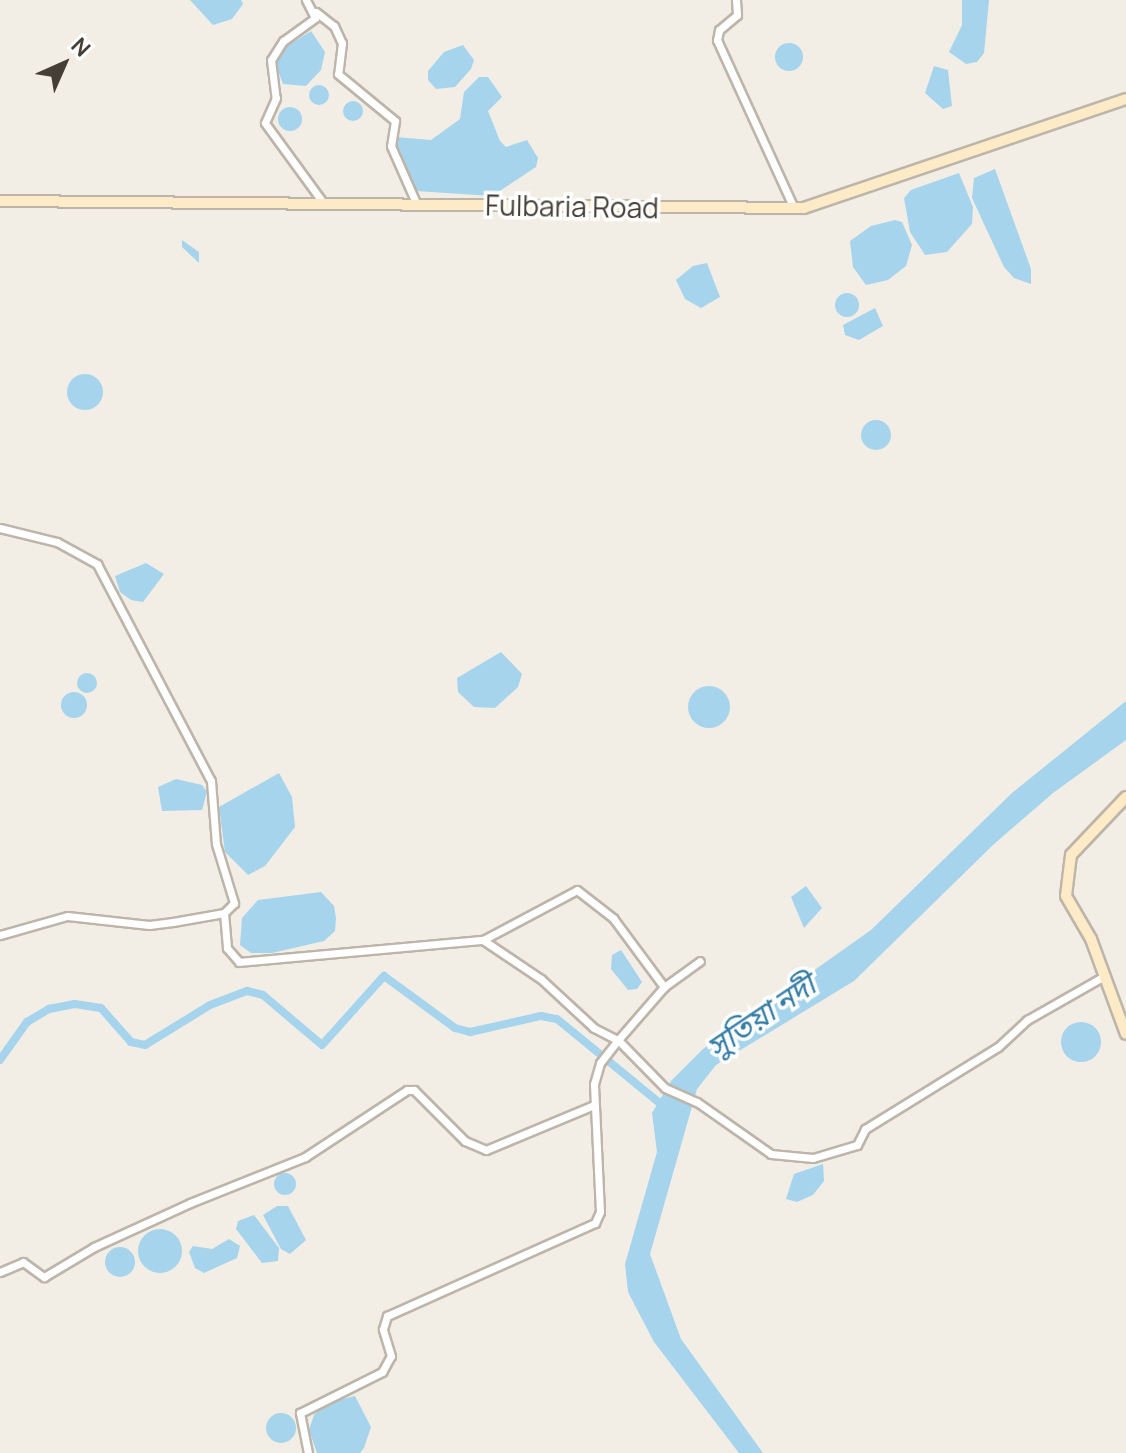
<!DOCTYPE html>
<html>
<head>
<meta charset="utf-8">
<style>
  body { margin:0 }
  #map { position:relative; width:1126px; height:1453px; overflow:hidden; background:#f2eee6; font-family:Manrope,"Noto Sans Bengali",sans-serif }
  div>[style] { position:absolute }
  .water>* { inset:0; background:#a5d4ec }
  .round { border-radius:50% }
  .canal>* { height:8px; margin:-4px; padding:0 4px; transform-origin:4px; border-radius:4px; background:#a5d4ec }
  .roads { filter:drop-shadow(2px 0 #bdb5a9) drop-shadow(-2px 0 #bdb5a9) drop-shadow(0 2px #bdb5a9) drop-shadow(0 -2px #bdb5a9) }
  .street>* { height:7px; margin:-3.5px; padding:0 3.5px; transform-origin:3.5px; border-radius:3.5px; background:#fff }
  .secondary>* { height:10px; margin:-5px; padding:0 5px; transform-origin:5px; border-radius:5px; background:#fcebc6 }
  span { translate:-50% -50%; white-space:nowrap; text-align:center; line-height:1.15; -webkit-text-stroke:7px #fff; paint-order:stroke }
  .street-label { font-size:28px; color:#443e36 }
  .water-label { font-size:30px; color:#327ba3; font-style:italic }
  .north { position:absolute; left:24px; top:24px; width:80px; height:80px; -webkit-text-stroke:6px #fff; paint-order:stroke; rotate:45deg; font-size:22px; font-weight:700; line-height:32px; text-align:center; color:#443e36 }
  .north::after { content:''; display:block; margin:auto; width:28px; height:36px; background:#443e36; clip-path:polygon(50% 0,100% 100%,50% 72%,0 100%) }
</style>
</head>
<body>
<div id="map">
  <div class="water">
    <i style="clip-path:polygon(190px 0,241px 0,243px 4px,232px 19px,213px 25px)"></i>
    <i style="clip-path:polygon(962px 0,989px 0,984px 53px,977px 62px,966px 64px,949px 52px,962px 25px)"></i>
    <i style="clip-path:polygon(311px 31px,325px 52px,321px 70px,306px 86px,283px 84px,276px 66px,281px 50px)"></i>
    <i class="round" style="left:775px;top:43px;width:28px;height:28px"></i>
    <i style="clip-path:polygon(463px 45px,474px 60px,471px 69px,455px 87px,436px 89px,428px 80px,428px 71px,444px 52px)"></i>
    <i style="clip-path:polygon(934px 66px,948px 70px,952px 106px,943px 109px,925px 93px)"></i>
    <i style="clip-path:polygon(479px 77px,488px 77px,502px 97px,488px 111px,500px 141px,506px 147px,527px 140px,538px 158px,536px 167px,492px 196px,416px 191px,393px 143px,396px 137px,431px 140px,460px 119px,464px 92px)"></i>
    <i class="round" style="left:309px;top:85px;width:20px;height:20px"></i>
    <i class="round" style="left:343px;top:101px;width:20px;height:20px"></i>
    <i class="round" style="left:278px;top:107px;width:24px;height:24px"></i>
    <i style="clip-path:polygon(995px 169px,1031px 269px,1031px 284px,1014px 278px,1004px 267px,972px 198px,974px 178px)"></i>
    <i style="clip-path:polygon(959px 173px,973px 207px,972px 224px,947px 252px,925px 255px,910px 232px,904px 198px,911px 190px)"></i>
    <i style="clip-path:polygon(895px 220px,902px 222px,912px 245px,906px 266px,888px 280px,866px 285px,853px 267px,850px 241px,871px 226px)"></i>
    <i style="clip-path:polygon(182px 240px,199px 252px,199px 263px,182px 247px)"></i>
    <i style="clip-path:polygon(707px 263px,720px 297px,701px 308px,685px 299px,676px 280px,693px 266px)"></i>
    <i class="round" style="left:835px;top:293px;width:24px;height:24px"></i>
    <i style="clip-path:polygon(875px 308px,883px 326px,859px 340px,845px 335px,843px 325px)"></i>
    <i class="round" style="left:67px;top:374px;width:36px;height:36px"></i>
    <i class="round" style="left:861px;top:420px;width:30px;height:30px"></i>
    <i style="clip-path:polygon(146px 563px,164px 574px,143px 602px,131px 600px,120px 592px,115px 576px)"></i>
    <i style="clip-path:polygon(501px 652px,522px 674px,518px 687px,495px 708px,474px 707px,458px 692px,457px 678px)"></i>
    <i class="round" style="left:77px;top:673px;width:20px;height:20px"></i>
    <i class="round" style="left:688px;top:686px;width:42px;height:42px"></i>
    <i class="round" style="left:61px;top:692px;width:26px;height:26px"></i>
    <i style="clip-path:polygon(1126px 701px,1126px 740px,1053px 793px,994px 844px,854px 981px,716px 1065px,697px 1089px,650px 1254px,681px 1339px,763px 1453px,739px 1453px,654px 1342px,628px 1292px,625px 1264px,657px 1152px,652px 1113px,671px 1081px,703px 1049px,871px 930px,1012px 793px)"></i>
    <i style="clip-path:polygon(279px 773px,292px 797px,295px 827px,265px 866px,248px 875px,225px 852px,219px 807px)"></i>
    <i style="clip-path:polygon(176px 779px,202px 785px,207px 792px,202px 810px,162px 811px,158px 787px)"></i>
    <i style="clip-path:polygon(806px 886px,822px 908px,804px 928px,791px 897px)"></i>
    <i style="clip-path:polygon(321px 892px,334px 906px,336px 918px,335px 931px,324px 941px,272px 953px,251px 953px,240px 945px,242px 918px,258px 900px)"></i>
    <i style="clip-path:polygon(621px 950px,642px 982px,637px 989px,628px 990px,611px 969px,612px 955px)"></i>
    <i class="round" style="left:1061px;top:1022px;width:40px;height:40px"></i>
    <i style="clip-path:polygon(823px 1164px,824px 1181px,813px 1195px,797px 1202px,786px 1199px,794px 1174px)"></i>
    <i class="round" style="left:274px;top:1173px;width:22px;height:22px"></i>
    <i style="clip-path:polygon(277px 1206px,288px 1206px,306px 1240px,290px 1254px,281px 1249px,263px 1215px)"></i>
    <i style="clip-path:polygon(254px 1215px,279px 1248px,278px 1261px,262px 1263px,236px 1229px,238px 1221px)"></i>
    <i class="round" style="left:138px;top:1229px;width:44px;height:44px"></i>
    <i style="clip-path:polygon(229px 1239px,240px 1246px,237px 1258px,204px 1273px,195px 1268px,189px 1252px,193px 1246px,212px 1249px)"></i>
    <i class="round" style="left:105px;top:1247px;width:30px;height:30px"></i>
    <i style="clip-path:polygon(355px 1396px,371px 1427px,364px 1448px,360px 1453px,317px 1453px,309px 1430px,314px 1415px,326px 1403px)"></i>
    <i class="round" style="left:266px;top:1413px;width:30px;height:30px"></i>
  </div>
  <div class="canal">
    <i style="left:0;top:1060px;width:47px;rotate:-54.6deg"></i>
    <i style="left:27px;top:1022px;width:26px;rotate:-31deg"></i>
    <i style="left:49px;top:1009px;width:26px;rotate:-11deg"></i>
    <i style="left:75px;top:1004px;width:26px;rotate:9deg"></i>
    <i style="left:101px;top:1008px;width:45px;rotate:48.6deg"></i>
    <i style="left:131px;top:1042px;width:14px;rotate:12deg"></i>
    <i style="left:145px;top:1045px;width:76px;rotate:-31.6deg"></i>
    <i style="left:210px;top:1005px;width:40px;rotate:-21deg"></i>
    <i style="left:247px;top:991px;width:16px;rotate:14deg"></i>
    <i style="left:263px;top:995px;width:77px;rotate:40.3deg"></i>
    <i style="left:322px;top:1045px;width:93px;rotate:-48.1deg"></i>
    <i style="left:384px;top:976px;width:88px;rotate:36.2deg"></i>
    <i style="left:455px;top:1028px;width:16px;rotate:15deg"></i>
    <i style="left:470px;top:1032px;width:73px;rotate:-12.7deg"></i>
    <i style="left:541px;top:1016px;width:16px;rotate:11deg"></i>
    <i style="left:557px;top:1019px;width:134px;rotate:39.3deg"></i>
  </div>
  <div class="roads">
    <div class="street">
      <i style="left:306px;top:0;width:20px;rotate:63deg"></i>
      <i style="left:315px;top:18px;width:39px;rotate:144deg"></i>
      <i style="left:283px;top:41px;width:22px;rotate:122deg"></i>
      <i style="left:271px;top:60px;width:38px;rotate:83deg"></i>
      <i style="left:276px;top:98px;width:27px;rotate:114deg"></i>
      <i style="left:265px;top:123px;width:100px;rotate:53.9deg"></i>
      <i style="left:736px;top:0;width:15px;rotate:86deg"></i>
      <i style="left:737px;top:15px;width:23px;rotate:140deg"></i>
      <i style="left:719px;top:30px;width:10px;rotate:101deg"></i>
      <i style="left:717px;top:40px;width:185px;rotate:65.4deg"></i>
      <i style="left:316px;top:12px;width:23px;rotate:38deg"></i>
      <i style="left:334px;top:26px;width:19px;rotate:65deg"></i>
      <i style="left:342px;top:43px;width:31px;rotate:97deg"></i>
      <i style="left:338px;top:74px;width:74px;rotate:39.5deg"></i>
      <i style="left:395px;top:121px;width:25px;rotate:99deg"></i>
      <i style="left:391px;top:146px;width:64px;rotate:66.2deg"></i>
      <i style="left:0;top:528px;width:59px;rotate:13.8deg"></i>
      <i style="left:57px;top:542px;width:46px;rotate:28.8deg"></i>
      <i style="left:97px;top:564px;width:245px;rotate:62.3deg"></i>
      <i style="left:211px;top:781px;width:63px;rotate:85.5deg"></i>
      <i style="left:216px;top:844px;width:62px;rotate:73deg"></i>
      <i style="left:234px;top:903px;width:14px;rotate:135deg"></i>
      <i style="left:224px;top:913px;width:52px;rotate:170deg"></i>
      <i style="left:173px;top:922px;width:24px;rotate:173deg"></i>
      <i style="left:149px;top:925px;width:82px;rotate:-173.7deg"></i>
      <i style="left:67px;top:916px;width:70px;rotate:164.2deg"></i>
      <i style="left:224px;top:913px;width:35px;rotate:85deg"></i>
      <i style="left:227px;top:948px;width:18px;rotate:49deg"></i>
      <i style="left:239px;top:962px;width:245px;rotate:-5.2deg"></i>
      <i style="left:483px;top:940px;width:106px;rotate:-28deg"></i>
      <i style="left:577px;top:890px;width:46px;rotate:37.9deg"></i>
      <i style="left:613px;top:918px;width:86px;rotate:53.5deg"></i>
      <i style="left:483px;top:940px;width:70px;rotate:33.9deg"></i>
      <i style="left:541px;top:979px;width:72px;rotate:42.8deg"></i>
      <i style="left:594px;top:1028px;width:27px;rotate:27deg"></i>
      <i style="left:618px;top:1040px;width:70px;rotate:-49deg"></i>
      <i style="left:664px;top:987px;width:44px;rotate:-35.8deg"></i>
      <i style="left:0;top:1272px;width:25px;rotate:-23deg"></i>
      <i style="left:23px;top:1262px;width:26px;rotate:36deg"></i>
      <i style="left:44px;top:1277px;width:58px;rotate:-31deg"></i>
      <i style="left:94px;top:1247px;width:106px;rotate:-24.6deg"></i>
      <i style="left:190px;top:1203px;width:124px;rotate:-21.8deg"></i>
      <i style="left:305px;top:1157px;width:122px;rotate:-33.3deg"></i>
      <i style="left:407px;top:1090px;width:7px"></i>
      <i style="left:414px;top:1090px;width:72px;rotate:45deg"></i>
      <i style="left:465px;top:1141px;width:23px;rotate:23deg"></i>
      <i style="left:486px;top:1150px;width:117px;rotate:-22.6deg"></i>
      <i style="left:308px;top:1453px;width:41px;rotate:-101.3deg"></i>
      <i style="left:300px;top:1413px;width:92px;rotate:-26.6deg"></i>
      <i style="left:382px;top:1372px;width:18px;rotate:-61deg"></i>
      <i style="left:391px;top:1356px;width:28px;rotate:-107deg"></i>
      <i style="left:383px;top:1329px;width:14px;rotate:-73deg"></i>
      <i style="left:387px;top:1316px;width:228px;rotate:-24.1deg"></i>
      <i style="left:595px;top:1223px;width:12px;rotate:-66deg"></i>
      <i style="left:600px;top:1212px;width:128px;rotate:-92.7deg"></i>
      <i style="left:594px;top:1084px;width:22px;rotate:-74deg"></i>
      <i style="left:600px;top:1063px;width:29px;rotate:-52deg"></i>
      <i style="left:618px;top:1040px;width:67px;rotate:45.6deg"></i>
      <i style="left:665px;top:1088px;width:35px;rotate:24deg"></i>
      <i style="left:697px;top:1102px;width:90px;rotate:35.1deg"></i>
      <i style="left:771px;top:1154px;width:42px;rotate:5.4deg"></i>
      <i style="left:813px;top:1158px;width:46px;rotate:-16.5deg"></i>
      <i style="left:857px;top:1145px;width:18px;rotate:-63deg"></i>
      <i style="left:865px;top:1129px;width:156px;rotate:-31.7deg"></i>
      <i style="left:998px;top:1047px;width:40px;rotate:-43deg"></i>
      <i style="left:1027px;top:1020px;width:89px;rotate:-29.7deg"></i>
    </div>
    <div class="secondary">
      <i style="left:0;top:201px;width:804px;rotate:0.5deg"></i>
      <i style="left:804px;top:208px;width:340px;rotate:-18.7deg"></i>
      <i style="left:1126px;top:797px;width:80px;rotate:133.5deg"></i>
      <i style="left:1071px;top:855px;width:41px;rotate:97deg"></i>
      <i style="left:1066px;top:896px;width:50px;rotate:59.8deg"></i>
      <i style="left:1091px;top:939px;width:101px;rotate:69.8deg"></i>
    </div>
  </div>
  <div class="street-label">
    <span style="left:572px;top:206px;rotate:1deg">Fulbaria Road</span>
  </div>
  <div class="water-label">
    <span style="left:761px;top:1016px;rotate:-34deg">সুতিয়া নদী</span>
  </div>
  <div class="north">N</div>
</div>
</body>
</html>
